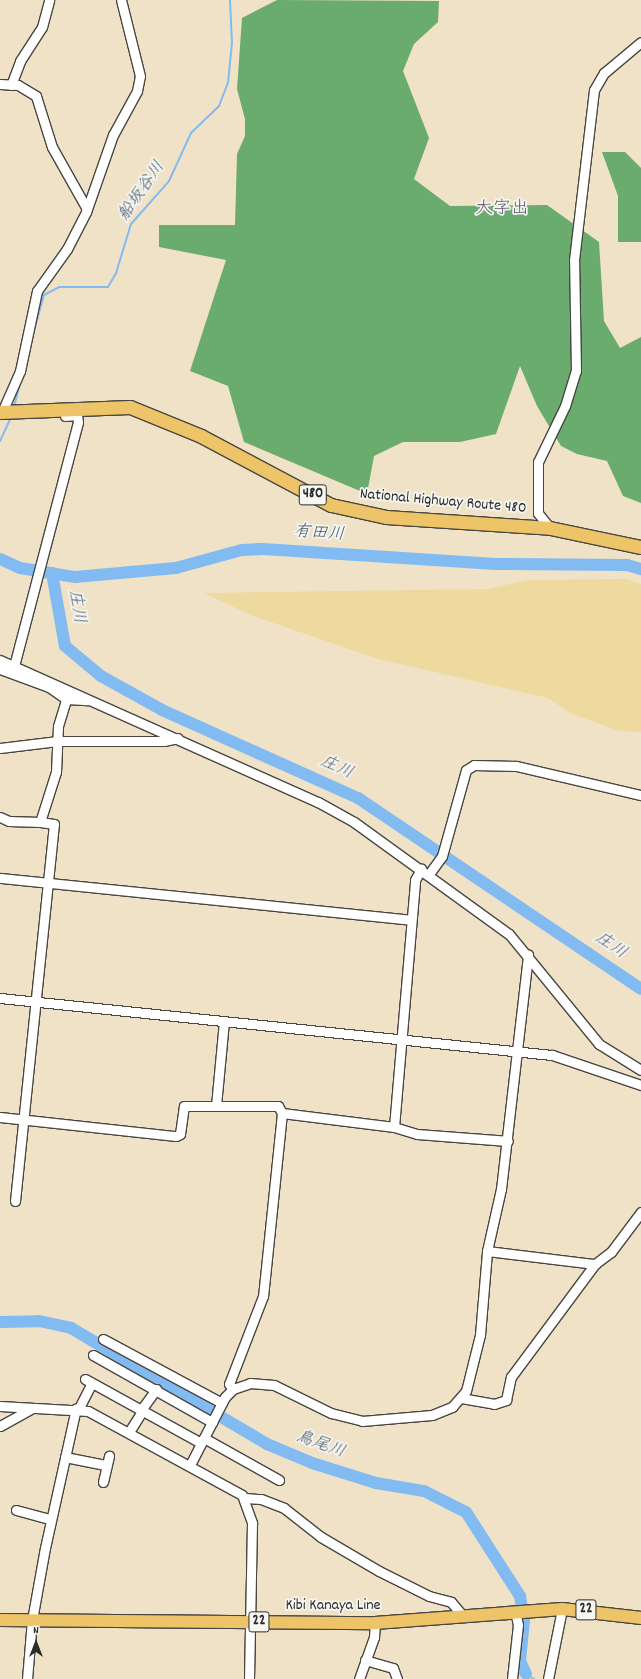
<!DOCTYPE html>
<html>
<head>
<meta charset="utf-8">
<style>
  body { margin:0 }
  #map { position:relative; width:641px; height:1679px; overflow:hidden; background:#f0e2c6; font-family:Dekko,"Klee One",sans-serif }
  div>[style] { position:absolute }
  .forest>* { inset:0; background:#6aab6e }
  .sand>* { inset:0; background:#eeda9e }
  .stream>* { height:2px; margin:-1px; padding:0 1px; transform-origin:1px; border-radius:1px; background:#82bbf2 }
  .river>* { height:12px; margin:-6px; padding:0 6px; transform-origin:6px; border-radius:6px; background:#82bbf2 }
  .roads { filter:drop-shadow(1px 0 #494642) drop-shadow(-1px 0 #494642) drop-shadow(0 1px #494642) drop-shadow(0 -1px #494642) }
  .minor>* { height:9px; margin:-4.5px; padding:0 4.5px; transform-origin:4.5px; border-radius:4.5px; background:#fff }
  .major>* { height:12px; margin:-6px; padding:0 6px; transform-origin:6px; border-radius:6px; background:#eec469 }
  .highway>* { height:13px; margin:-6.5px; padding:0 6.5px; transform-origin:6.5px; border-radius:6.5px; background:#eec469 }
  span { translate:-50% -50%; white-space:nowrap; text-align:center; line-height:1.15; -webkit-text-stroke:3.5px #f6f6f2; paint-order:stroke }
  .shield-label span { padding:1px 3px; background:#f6f6f2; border:1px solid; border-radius:3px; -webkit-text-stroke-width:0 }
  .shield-label { font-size:15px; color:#2b2b2b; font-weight:700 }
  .street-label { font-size:16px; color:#2b2b2b }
  .water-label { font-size:17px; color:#455667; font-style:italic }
  .quarter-label { font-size:18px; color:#5c526a }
  .north { position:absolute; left:16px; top:1623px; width:40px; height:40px; -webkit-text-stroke:3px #f6f6f2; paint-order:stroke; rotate:0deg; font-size:11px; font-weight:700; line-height:16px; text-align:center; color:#2b2b2b }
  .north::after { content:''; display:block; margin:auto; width:14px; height:18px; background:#2b2b2b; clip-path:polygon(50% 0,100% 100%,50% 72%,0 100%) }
</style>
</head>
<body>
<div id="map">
  <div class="forest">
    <i style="clip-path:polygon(277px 0,439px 1px,438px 22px,414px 44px,403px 71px,429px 138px,414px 179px,450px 206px,547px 205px,599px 242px,604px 321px,620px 348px,641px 337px,641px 503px,623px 496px,607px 461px,577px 454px,561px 446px,537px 406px,520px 366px,496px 434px,460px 442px,403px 442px,374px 456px,367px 494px,244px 442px,228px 386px,190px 371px,226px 260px,159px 247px,159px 225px,235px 225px,237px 154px,245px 136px,245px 119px,237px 89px,242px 18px)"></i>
    <i style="clip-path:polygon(602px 152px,625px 152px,641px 168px,641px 242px,618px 242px,618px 196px)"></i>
  </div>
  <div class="sand">
    <i style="clip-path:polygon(627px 579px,641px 584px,641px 732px,619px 731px,570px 713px,548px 698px,378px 659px,253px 616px,204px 593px,488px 589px,528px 580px)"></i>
  </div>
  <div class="stream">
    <i style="left:29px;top:349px;width:56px;rotate:-74.5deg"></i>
    <i style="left:44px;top:295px;width:17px;rotate:-28deg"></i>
    <i style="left:59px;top:287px;width:49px"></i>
    <i style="left:108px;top:287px;width:16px;rotate:-60deg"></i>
    <i style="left:116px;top:273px;width:51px;rotate:-73deg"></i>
    <i style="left:131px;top:224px;width:57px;rotate:-48.5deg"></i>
    <i style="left:169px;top:181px;width:53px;rotate:-65.4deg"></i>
    <i style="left:191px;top:133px;width:39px;rotate:-44deg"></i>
    <i style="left:219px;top:106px;width:25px;rotate:-69deg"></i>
    <i style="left:228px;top:83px;width:40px;rotate:-84.3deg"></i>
    <i style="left:232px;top:43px;width:43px;rotate:-92.7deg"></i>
    <i style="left:14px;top:407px;width:30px;rotate:-76deg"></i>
    <i style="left:0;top:441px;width:26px;rotate:-65deg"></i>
    <i style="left:526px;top:1674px;width:9px;rotate:32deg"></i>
  </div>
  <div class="river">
    <i style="left:0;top:559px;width:22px;rotate:24deg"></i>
    <i style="left:20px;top:568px;width:56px;rotate:9.3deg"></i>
    <i style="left:75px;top:577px;width:101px;rotate:-5.1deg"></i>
    <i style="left:176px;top:568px;width:68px;rotate:-15.3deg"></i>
    <i style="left:242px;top:550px;width:21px;rotate:-3deg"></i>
    <i style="left:263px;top:549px;width:233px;rotate:3.7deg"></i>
    <i style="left:496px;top:564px;width:131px;rotate:0.4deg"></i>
    <i style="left:627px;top:565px;width:15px;rotate:16deg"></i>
    <i style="left:52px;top:573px;width:74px;rotate:79.9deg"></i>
    <i style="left:65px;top:646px;width:47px;rotate:39.8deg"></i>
    <i style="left:101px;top:676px;width:70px;rotate:29.1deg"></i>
    <i style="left:162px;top:710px;width:215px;rotate:24.2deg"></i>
    <i style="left:358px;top:798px;width:341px;rotate:34deg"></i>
    <i style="left:0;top:1322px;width:39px;rotate:-1deg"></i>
    <i style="left:39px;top:1321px;width:33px;rotate:12deg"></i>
    <i style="left:71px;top:1328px;width:228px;rotate:30.6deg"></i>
    <i style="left:267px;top:1444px;width:49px;rotate:22.9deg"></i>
    <i style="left:312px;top:1463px;width:67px;rotate:17.4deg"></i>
    <i style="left:376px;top:1483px;width:49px;rotate:9.5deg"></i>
    <i style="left:424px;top:1491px;width:47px;rotate:26.6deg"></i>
    <i style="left:466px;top:1512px;width:100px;rotate:57.3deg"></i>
    <i style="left:520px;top:1596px;width:25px;rotate:81deg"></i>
    <i style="left:524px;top:1621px;width:40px;rotate:95.7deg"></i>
    <i style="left:520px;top:1661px;width:14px;rotate:65deg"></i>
  </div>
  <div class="roads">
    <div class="minor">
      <i style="left:0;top:84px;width:18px;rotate:3deg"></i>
      <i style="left:18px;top:85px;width:21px;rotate:31deg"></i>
      <i style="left:36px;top:96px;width:53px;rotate:72.6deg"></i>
      <i style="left:52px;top:147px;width:71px;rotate:60.6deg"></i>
      <i style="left:11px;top:85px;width:26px;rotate:-69deg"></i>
      <i style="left:20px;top:61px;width:40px;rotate:-57.1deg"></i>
      <i style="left:42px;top:27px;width:28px;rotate:-75deg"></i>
      <i style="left:2px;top:412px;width:45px;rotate:-66.3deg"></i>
      <i style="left:20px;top:371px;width:82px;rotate:-78deg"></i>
      <i style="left:37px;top:291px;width:52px;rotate:-54.5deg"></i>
      <i style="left:67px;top:249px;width:42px;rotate:-62.8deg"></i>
      <i style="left:86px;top:212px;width:82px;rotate:-70.7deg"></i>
      <i style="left:113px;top:135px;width:50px;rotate:-61.4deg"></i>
      <i style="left:137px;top:91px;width:15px;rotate:-79deg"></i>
      <i style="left:140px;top:76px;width:78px;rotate:-104deg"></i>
      <i style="left:550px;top:528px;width:19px;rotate:-129deg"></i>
      <i style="left:538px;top:513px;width:51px;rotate:-90deg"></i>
      <i style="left:538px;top:462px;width:62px;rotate:-64.3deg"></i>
      <i style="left:565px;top:406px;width:37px;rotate:-73deg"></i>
      <i style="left:576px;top:371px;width:111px;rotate:-91deg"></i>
      <i style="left:574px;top:260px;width:171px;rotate:-83.3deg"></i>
      <i style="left:594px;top:90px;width:20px;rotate:-60deg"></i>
      <i style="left:604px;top:73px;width:48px;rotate:-40deg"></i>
      <i style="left:0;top:660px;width:348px;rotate:24.1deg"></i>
      <i style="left:318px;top:802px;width:41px;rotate:29.1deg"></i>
      <i style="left:354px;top:822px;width:191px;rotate:35.9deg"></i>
      <i style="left:509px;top:934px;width:142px;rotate:50.7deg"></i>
      <i style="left:599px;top:1044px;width:49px;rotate:31.8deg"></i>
      <i style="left:14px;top:666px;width:252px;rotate:-75.3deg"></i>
      <i style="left:78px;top:422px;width:7px;rotate:-98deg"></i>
      <i style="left:77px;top:415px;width:12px;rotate:175deg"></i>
      <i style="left:0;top:669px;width:52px;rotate:20.2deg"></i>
      <i style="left:49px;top:687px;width:21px;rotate:35deg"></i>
      <i style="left:0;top:748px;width:58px;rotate:-6.9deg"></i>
      <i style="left:58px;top:741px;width:106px"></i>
      <i style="left:164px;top:741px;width:14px;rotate:-12deg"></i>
      <i style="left:0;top:817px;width:10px;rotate:24deg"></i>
      <i style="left:9px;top:821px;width:31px;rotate:2deg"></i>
      <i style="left:40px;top:822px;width:52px;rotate:-72.3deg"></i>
      <i style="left:56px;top:772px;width:46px;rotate:-87.5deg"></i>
      <i style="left:58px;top:726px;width:28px;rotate:-73deg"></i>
      <i style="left:66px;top:699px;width:22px;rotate:3deg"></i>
      <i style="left:429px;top:874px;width:22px;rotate:-54deg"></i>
      <i style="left:442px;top:856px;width:89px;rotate:-74.4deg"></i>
      <i style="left:466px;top:770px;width:9px;rotate:-32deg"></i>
      <i style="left:474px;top:765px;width:42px;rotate:1.4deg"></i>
      <i style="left:516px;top:766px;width:128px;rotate:13.1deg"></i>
      <i style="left:0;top:878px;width:413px;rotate:5.8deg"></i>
      <i style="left:0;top:998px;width:555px;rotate:5.9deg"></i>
      <i style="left:552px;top:1055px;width:94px;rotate:18.6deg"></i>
      <i style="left:224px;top:1021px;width:85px;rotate:95.4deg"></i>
      <i style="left:216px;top:1106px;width:62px"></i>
      <i style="left:278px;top:1106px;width:8px;rotate:60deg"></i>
      <i style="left:282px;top:1113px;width:184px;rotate:95.9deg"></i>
      <i style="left:263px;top:1296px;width:94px;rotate:111.1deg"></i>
      <i style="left:229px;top:1384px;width:6px;rotate:51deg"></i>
      <i style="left:282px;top:1113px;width:113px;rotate:7.1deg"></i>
      <i style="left:394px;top:1127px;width:24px;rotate:17deg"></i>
      <i style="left:417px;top:1134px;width:91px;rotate:4.4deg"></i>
      <i style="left:0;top:1117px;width:177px;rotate:6.2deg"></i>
      <i style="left:176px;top:1136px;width:4px;rotate:-27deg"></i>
      <i style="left:180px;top:1134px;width:28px;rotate:-82deg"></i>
      <i style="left:184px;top:1106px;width:32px"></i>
      <i style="left:394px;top:1127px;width:248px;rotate:-85.1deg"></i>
      <i style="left:415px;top:880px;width:13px;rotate:-61deg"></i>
      <i style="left:15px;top:1201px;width:379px;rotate:-84.1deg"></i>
      <i style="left:54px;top:824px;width:14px;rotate:-172deg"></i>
      <i style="left:487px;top:1251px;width:109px;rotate:6.9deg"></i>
      <i style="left:595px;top:1264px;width:20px;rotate:-37deg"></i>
      <i style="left:611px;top:1252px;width:50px;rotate:-53.1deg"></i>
      <i style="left:103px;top:1339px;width:135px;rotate:28.3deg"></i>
      <i style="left:93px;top:1355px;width:137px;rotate:29.4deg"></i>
      <i style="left:85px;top:1379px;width:132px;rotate:28.9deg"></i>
      <i style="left:461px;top:1398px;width:34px;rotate:10deg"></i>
      <i style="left:494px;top:1404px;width:13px;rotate:-18deg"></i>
      <i style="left:506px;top:1400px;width:24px;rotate:-78deg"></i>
      <i style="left:511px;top:1377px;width:141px;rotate:-53.4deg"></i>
      <i style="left:0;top:1406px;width:88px;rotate:3.3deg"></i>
      <i style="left:88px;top:1411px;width:175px;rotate:28.6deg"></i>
      <i style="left:242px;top:1495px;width:30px;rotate:70deg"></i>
      <i style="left:252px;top:1523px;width:156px;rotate:91.1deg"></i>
      <i style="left:79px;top:1408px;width:28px;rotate:-63deg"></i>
      <i style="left:141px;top:1410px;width:26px;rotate:-54deg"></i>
      <i style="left:0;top:1426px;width:37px;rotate:-29deg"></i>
      <i style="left:129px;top:1432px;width:25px;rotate:-58deg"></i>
      <i style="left:204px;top:1438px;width:86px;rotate:29.2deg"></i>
      <i style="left:65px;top:1457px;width:41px;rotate:11.3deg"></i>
      <i style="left:190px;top:1465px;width:76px;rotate:-62.8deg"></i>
      <i style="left:225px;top:1397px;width:11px;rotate:-45deg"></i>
      <i style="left:233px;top:1389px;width:18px;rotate:-19deg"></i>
      <i style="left:250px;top:1383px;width:24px;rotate:5deg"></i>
      <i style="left:274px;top:1385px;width:64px;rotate:26.2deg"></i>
      <i style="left:331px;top:1413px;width:32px;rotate:14deg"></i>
      <i style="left:362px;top:1421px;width:70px;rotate:-4.9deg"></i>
      <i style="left:432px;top:1415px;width:22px;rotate:-22deg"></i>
      <i style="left:452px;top:1407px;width:21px;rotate:-49deg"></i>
      <i style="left:466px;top:1391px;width:58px;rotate:-76deg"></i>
      <i style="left:480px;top:1335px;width:84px;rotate:-85.2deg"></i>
      <i style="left:487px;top:1251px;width:64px;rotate:-77.3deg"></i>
      <i style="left:501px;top:1189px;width:236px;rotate:-83.4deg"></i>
      <i style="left:103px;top:1482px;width:27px;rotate:-77deg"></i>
      <i style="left:245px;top:1498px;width:16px;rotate:4deg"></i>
      <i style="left:261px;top:1499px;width:25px;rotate:21deg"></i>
      <i style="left:284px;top:1508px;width:47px;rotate:38.1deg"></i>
      <i style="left:321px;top:1537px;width:67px;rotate:30.4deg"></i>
      <i style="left:379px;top:1571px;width:56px;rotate:26.6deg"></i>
      <i style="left:429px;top:1596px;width:23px;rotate:15deg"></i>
      <i style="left:451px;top:1602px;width:18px;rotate:49deg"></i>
      <i style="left:16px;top:1510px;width:35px;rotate:15deg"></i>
      <i style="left:365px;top:1660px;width:29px;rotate:16deg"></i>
      <i style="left:393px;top:1668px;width:12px;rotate:70deg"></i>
      <i style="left:27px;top:1679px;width:59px;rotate:-85.2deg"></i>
      <i style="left:32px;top:1620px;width:73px;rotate:-79.8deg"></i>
      <i style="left:45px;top:1548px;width:143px;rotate:-77.5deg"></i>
      <i style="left:359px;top:1679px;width:45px;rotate:-70.3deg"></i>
      <i style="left:374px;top:1637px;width:14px;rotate:-86deg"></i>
      <i style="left:512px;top:1679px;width:54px;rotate:-83.7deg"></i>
      <i style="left:518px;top:1625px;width:14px;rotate:-102deg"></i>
      <i style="left:548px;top:1679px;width:71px;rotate:-78.7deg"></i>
    </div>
    <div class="major">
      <i style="left:0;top:1620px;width:375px;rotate:0.5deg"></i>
      <i style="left:375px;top:1623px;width:188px;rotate:-4.3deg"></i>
      <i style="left:562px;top:1609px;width:80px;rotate:6.5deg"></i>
    </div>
    <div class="highway">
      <i style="left:0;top:412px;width:130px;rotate:-2.2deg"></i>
      <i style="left:130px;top:407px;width:77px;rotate:22.2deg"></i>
      <i style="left:201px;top:436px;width:147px;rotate:28deg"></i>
      <i style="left:331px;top:505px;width:56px;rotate:12.3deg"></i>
      <i style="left:386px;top:517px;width:164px;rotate:3.8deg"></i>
      <i style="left:550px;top:528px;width:93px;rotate:11.8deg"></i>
    </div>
  </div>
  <div class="shield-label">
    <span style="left:313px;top:495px">480</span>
    <span style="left:586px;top:1610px">22</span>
    <span style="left:259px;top:1622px">22</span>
  </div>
  <div class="street-label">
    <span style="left:443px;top:502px;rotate:5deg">National Highway Route 480</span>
    <span style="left:333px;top:1606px">Kibi Kanaya Line</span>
  </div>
  <div class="water-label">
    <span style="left:143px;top:192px;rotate:-55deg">船坂谷川</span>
    <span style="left:319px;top:535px;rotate:4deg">有田川</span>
    <span style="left:75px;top:607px;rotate:80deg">庄川</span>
    <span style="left:336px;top:769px;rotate:24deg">庄川</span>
    <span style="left:610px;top:947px;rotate:34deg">庄川</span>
    <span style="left:320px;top:1446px;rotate:20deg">鳥尾川</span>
  </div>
  <div class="quarter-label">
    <span style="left:502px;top:210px">大字出</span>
  </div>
  <div class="north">N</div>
</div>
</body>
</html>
